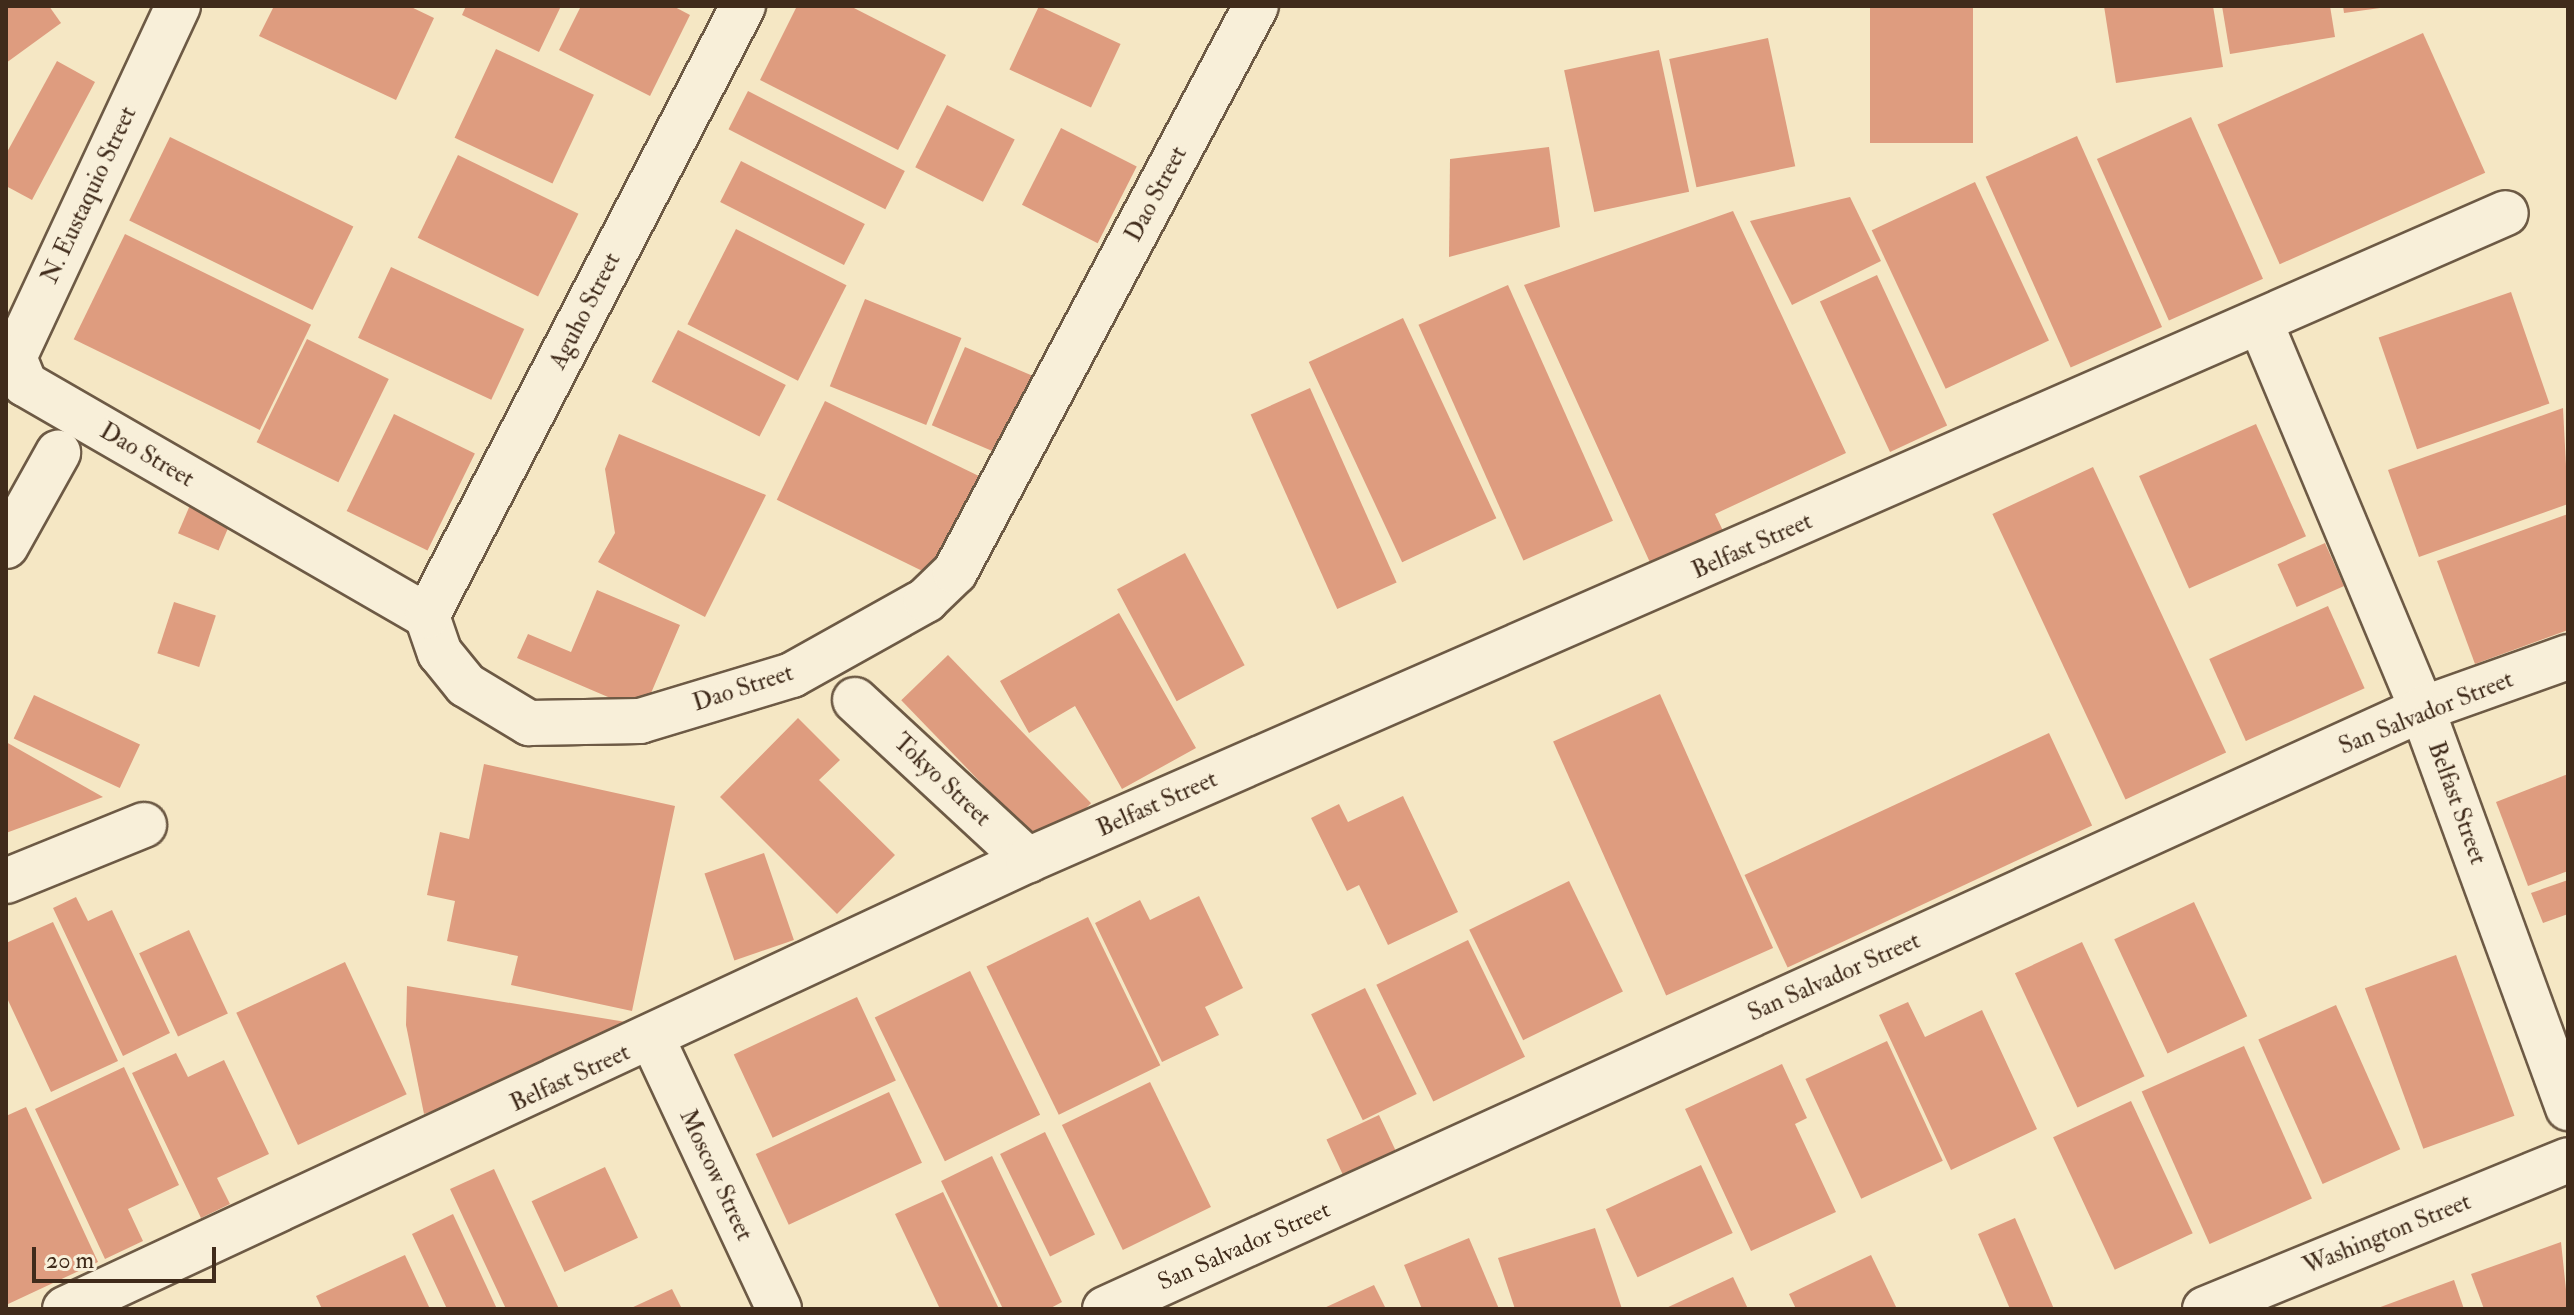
<!DOCTYPE html>
<html>
<head>
<meta charset="utf-8">
<style>
  body { margin:0 }
  #map { position:relative; width:2574px; height:1315px; overflow:hidden; background:#f5e7c4; font-family:"IM FELL Double Pica",serif }
  div>[style] { position:absolute }
  .building>* { inset:0; background:#de9c7f; transform-origin:0 0 }
  .roads { filter:drop-shadow(2px 0 #6d5a45) drop-shadow(-2px 0 #6d5a45) drop-shadow(0 2px #6d5a45) drop-shadow(0 -2px #6d5a45) }
  .minor>* { height:44px; margin:-22px; padding:0 22px; transform-origin:22px; border-radius:22px; background:#f8efd9 }
  span { translate:-50% -50%; white-space:nowrap; text-align:center; line-height:1.15; -webkit-text-stroke:8px #f8efd9; paint-order:stroke }
  .street-label { font-size:24px; color:#402b1b }
  .frame { position:absolute; inset:0; border:8px solid #402b1b; pointer-events:none }
  .scale { position:absolute; left:32px; top:1247px; width:184px; height:36px; box-sizing:border-box; border:4px solid #402b1b; border-top:0; padding-left:10px; font-size:24px; line-height:28px; white-space:nowrap; color:#402b1b; -webkit-text-stroke:6px #f8efd9; paint-order:stroke }
</style>
</head>
<body>
<div id="map">
  <div class="building">
    <i style="clip-path:polygon(6px 6px,49px 6px,61px 23px,6px 63px)"></i>
    <i style="clip-path:polygon(274px 6px,409px 6px,434px 18px,396px 100px,259px 36px)"></i>
    <i style="clip-path:polygon(466px 6px,561px 6px,539px 52px,462px 15px)"></i>
    <i style="clip-path:polygon(581px 6px,673px 6px,690px 15px,650px 96px,559px 50px)"></i>
    <i style="clip-path:polygon(797px 6px,850px 6px,946px 55px,898px 150px,760px 80px)"></i>
    <i style="left:1039px;top:6px;width:90px;height:70px;rotate:25deg"></i>
    <i style="left:1870px;top:6px;width:103px;height:137px"></i>
    <i style="clip-path:polygon(2104px 6px,2213px 6px,2223px 67px,2116px 83px)"></i>
    <i style="clip-path:polygon(2222px 6px,2330px 6px,2335px 37px,2230px 54px)"></i>
    <i style="clip-path:polygon(2343px 6px,2380px 6px,2380px 8px,2344px 13px)"></i>
    <i style="left:2423px;top:33px;width:153px;height:225px;rotate:66deg"></i>
    <i style="left:1768px;top:38px;width:131px;height:101px;rotate:78deg"></i>
    <i style="left:496px;top:49px;width:108px;height:98px;rotate:25deg"></i>
    <i style="left:1659px;top:50px;width:145px;height:97px;rotate:78deg"></i>
    <i style="clip-path:polygon(57px 61px,95px 82px,32px 200px,6px 186px,6px 154px)"></i>
    <i style="left:748px;top:91px;width:176px;height:43px;rotate:27deg"></i>
    <i style="left:947px;top:105px;width:76px;height:70px;rotate:27deg"></i>
    <i style="left:2191px;top:117px;width:177px;height:103px;rotate:66deg"></i>
    <i style="left:1061px;top:128px;width:85px;height:86px;rotate:27deg"></i>
    <i style="left:2077px;top:136px;width:209px;height:100px;rotate:66deg"></i>
    <i style="left:170px;top:137px;width:204px;height:93px;rotate:26deg"></i>
    <i style="clip-path:polygon(1549px 147px,1560px 227px,1449px 257px,1450px 159px)"></i>
    <i style="left:458px;top:155px;width:134px;height:92px;rotate:26deg"></i>
    <i style="left:741px;top:161px;width:139px;height:46px;rotate:27deg"></i>
    <i style="left:1975px;top:182px;width:175px;height:114px;rotate:65deg"></i>
    <i style="clip-path:polygon(1850px 197px,1881px 261px,1792px 305px,1750px 221px)"></i>
    <i style="clip-path:polygon(1733px 211px,1846px 453px,1715px 514px,1725px 535px,1653px 569px,1524px 285px)"></i>
    <i style="left:736px;top:229px;width:124px;height:107px;rotate:27deg"></i>
    <i style="left:125px;top:234px;width:207px;height:117px;rotate:26deg"></i>
    <i style="left:391px;top:267px;width:147px;height:78px;rotate:25deg"></i>
    <i style="left:1877px;top:275px;width:166px;height:63px;rotate:65deg"></i>
    <i style="left:1508px;top:285px;width:258px;height:98px;rotate:66deg"></i>
    <i style="left:2511px;top:292px;width:118px;height:140px;rotate:71deg"></i>
    <i style="left:865px;top:299px;width:104px;height:94px;rotate:22deg"></i>
    <i style="left:1403px;top:318px;width:221px;height:104px;rotate:65deg"></i>
    <i style="left:678px;top:330px;width:121px;height:58px;rotate:27deg"></i>
    <i style="left:307px;top:339px;width:91px;height:115px;rotate:26deg"></i>
    <i style="left:965px;top:347px;width:74px;height:85px;rotate:23deg"></i>
    <i style="left:1310px;top:388px;width:213px;height:65px;rotate:66deg"></i>
    <i style="left:825px;top:401px;width:174px;height:110px;rotate:26deg"></i>
    <i style="clip-path:polygon(2563px 408px,2568px 504px,2419px 557px,2388px 470px)"></i>
    <i style="left:394px;top:414px;width:90px;height:108px;rotate:26deg"></i>
    <i style="left:2256px;top:424px;width:123px;height:128px;rotate:66deg"></i>
    <i style="clip-path:polygon(619px 434px,766px 495px,705px 617px,598px 562px,615px 533px,605px 469px)"></i>
    <i style="left:2093px;top:467px;width:315px;height:111px;rotate:65deg"></i>
    <i style="left:196px;top:491px;width:44px;height:46px;rotate:23deg"></i>
    <i style="clip-path:polygon(2568px 514px,2568px 630px,2475px 664px,2437px 561px)"></i>
    <i style="left:2325px;top:543px;width:47px;height:52px;rotate:66deg"></i>
    <i style="left:1185px;top:553px;width:127px;height:77px;rotate:62deg"></i>
    <i style="clip-path:polygon(597px 590px,680px 625px,643px 712px,517px 658px,528px 634px,571px 652px)"></i>
    <i style="left:174px;top:602px;width:44px;height:54px;rotate:18deg"></i>
    <i style="left:2328px;top:606px;width:90px;height:130px;rotate:66deg"></i>
    <i style="clip-path:polygon(1119px 613px,1196px 748px,1122px 789px,1075px 706px,1029px 733px,1000px 681px)"></i>
    <i style="left:948px;top:655px;width:206px;height:65px;rotate:46deg"></i>
    <i style="left:1660px;top:694px;width:278px;height:117px;rotate:66deg"></i>
    <i style="left:34px;top:695px;width:117px;height:48px;rotate:25deg"></i>
    <i style="clip-path:polygon(798px 718px,840px 760px,819px 780px,895px 855px,837px 914px,720px 797px)"></i>
    <i style="left:2049px;top:733px;width:102px;height:336px;rotate:65deg"></i>
    <i style="clip-path:polygon(6px 742px,103px 797px,6px 833px)"></i>
    <i style="clip-path:polygon(484px 764px,675px 806px,632px 1011px,511px 985px,518px 956px,447px 941px,455px 901px,427px 895px,440px 832px,469px 839px)"></i>
    <i style="clip-path:polygon(2568px 774px,2568px 871px,2528px 886px,2496px 802px)"></i>
    <i style="clip-path:polygon(1403px 796px,1458px 912px,1388px 945px,1359px 885px,1347px 891px,1311px 818px,1339px 804px,1348px 822px)"></i>
    <i style="left:764px;top:853px;width:92px;height:63px;rotate:71deg"></i>
    <i style="clip-path:polygon(2568px 880px,2568px 914px,2543px 923px,2531px 893px)"></i>
    <i style="left:1569px;top:881px;width:123px;height:111px;rotate:64deg"></i>
    <i style="clip-path:polygon(1199px 896px,1243px 988px,1205px 1007px,1219px 1035px,1162px 1062px,1095px 923px,1140px 900px,1150px 920px)"></i>
    <i style="clip-path:polygon(76px 897px,88px 921px,112px 910px,170px 1033px,123px 1056px,53px 908px)"></i>
    <i style="left:2194px;top:902px;width:126px;height:88px;rotate:65deg"></i>
    <i style="left:1088px;top:917px;width:165px;height:113px;rotate:64deg"></i>
    <i style="clip-path:polygon(53px 922px,118px 1061px,51px 1092px,6px 996px,6px 943px)"></i>
    <i style="left:189px;top:930px;width:92px;height:55px;rotate:65deg"></i>
    <i style="left:1468px;top:940px;width:130px;height:102px;rotate:64deg"></i>
    <i style="left:2082px;top:942px;width:148px;height:74px;rotate:65deg"></i>
    <i style="left:2456px;top:955px;width:171px;height:97px;rotate:70deg"></i>
    <i style="left:345px;top:962px;width:146px;height:120px;rotate:65deg"></i>
    <i style="left:970px;top:971px;width:160px;height:106px;rotate:64deg"></i>
    <i style="clip-path:polygon(407px 986px,626px 1022px,625px 1044px,424px 1114px,406px 1025px)"></i>
    <i style="left:1365px;top:988px;width:118px;height:60px;rotate:64deg"></i>
    <i style="left:857px;top:997px;width:92px;height:136px;rotate:65deg"></i>
    <i style="clip-path:polygon(1908px 1002px,1925px 1037px,1982px 1010px,2037px 1129px,1951px 1170px,1879px 1015px)"></i>
    <i style="left:2336px;top:1005px;width:158px;height:85px;rotate:66deg"></i>
    <i style="left:1887px;top:1041px;width:132px;height:90px;rotate:65deg"></i>
    <i style="left:2244px;top:1046px;width:167px;height:112px;rotate:66deg"></i>
    <i style="clip-path:polygon(176px 1053px,188px 1077px,224px 1060px,269px 1154px,217px 1178px,230px 1204px,201px 1218px,132px 1073px)"></i>
    <i style="clip-path:polygon(1782px 1064px,1807px 1118px,1795px 1124px,1836px 1212px,1751px 1251px,1685px 1109px)"></i>
    <i style="clip-path:polygon(124px 1067px,179px 1185px,128px 1209px,143px 1241px,105px 1259px,35px 1109px)"></i>
    <i style="left:1150px;top:1082px;width:139px;height:98px;rotate:64deg"></i>
    <i style="left:889px;top:1092px;width:78px;height:147px;rotate:65deg"></i>
    <i style="left:2131px;top:1101px;width:146px;height:86px;rotate:65deg"></i>
    <i style="clip-path:polygon(26px 1107px,98px 1262px,6px 1305px,6px 1116px)"></i>
    <i style="left:1379px;top:1115px;width:47px;height:58px;rotate:65deg"></i>
    <i style="left:1045px;top:1132px;width:114px;height:50px;rotate:64deg"></i>
    <i style="clip-path:polygon(992px 1156px,1062px 1302px,1049px 1309px,1003px 1309px,941px 1181px)"></i>
    <i style="left:1701px;top:1165px;width:75px;height:105px;rotate:65deg"></i>
    <i style="left:605px;top:1167px;width:78px;height:81px;rotate:65deg"></i>
    <i style="clip-path:polygon(494px 1169px,559px 1309px,506px 1309px,450px 1189px)"></i>
    <i style="clip-path:polygon(943px 1192px,999px 1309px,940px 1309px,895px 1214px)"></i>
    <i style="clip-path:polygon(453px 1214px,497px 1309px,447px 1309px,412px 1234px)"></i>
    <i style="clip-path:polygon(2015px 1218px,2054px 1309px,2010px 1309px,1978px 1234px)"></i>
    <i style="clip-path:polygon(1595px 1228px,1622px 1309px,1515px 1309px,1498px 1258px)"></i>
    <i style="clip-path:polygon(1469px 1238px,1499px 1309px,1422px 1309px,1404px 1265px)"></i>
    <i style="clip-path:polygon(2561px 1242px,2568px 1309px,2484px 1309px,2471px 1274px)"></i>
    <i style="clip-path:polygon(405px 1255px,430px 1309px,322px 1309px,316px 1296px)"></i>
    <i style="clip-path:polygon(1871px 1255px,1897px 1309px,1796px 1309px,1789px 1294px)"></i>
    <i style="clip-path:polygon(1733px 1277px,1748px 1309px,1664px 1309px)"></i>
    <i style="clip-path:polygon(2454px 1280px,2464px 1309px,2375px 1309px)"></i>
    <i style="clip-path:polygon(1374px 1285px,1386px 1309px,1322px 1309px)"></i>
    <i style="clip-path:polygon(672px 1289px,682px 1309px,629px 1309px)"></i>
  </div>
  <div class="roads">
    <div class="minor">
      <i style="left:178px;top:6px;width:387px;rotate:115deg"></i>
      <i style="left:14px;top:357px;width:29px;rotate:68deg"></i>
      <i style="left:25px;top:384px;width:464px;rotate:30deg"></i>
      <i style="left:427px;top:616px;width:39px;rotate:71deg"></i>
      <i style="left:440px;top:653px;width:41px;rotate:50.9deg"></i>
      <i style="left:466px;top:685px;width:74px;rotate:31.1deg"></i>
      <i style="left:529px;top:723px;width:111px;rotate:-1deg"></i>
      <i style="left:640px;top:721px;width:159px;rotate:-16.8deg"></i>
      <i style="left:792px;top:675px;width:154px;rotate:-29.2deg"></i>
      <i style="left:926px;top:600px;width:40px;rotate:-44deg"></i>
      <i style="left:955px;top:572px;width:641px;rotate:-62deg"></i>
      <i style="left:2261px;top:324px;width:417px;rotate:67.3deg"></i>
      <i style="left:2422px;top:709px;width:425px;rotate:69.9deg"></i>
      <i style="left:6px;top:546px;width:107px;rotate:-60.8deg"></i>
      <i style="left:427px;top:616px;width:687px;rotate:-62.61deg"></i>
      <i style="left:855px;top:700px;width:236px;rotate:42.8deg"></i>
      <i style="left:6px;top:881px;width:149px;rotate:-22.1deg"></i>
      <i style="left:653px;top:1040px;width:297px;rotate:64.9deg"></i>
      <i style="left:65px;top:1309px;width:1063px;rotate:-25deg"></i>
      <i style="left:1028px;top:860px;width:1613px;rotate:-23.64deg"></i>
      <i style="left:1105px;top:1309px;width:1447px;rotate:-24.49deg"></i>
      <i style="left:2422px;top:709px;width:155px;rotate:-19.6deg"></i>
      <i style="left:2205px;top:1309px;width:392px;rotate:-22.3deg"></i>
    </div>
  </div>
  <div class="street-label">
    <span style="left:1156px;top:194px;rotate:-62deg">Dao Street</span>
    <span style="left:89px;top:195px;rotate:-65deg">N. Eustaquio Street</span>
    <span style="left:585px;top:311px;rotate:-63deg">Aguho Street</span>
    <span style="left:147px;top:455px;rotate:30deg">Dao Street</span>
    <span style="left:1752px;top:546px;rotate:-24deg">Belfast Street</span>
    <span style="left:743px;top:688px;rotate:-18deg">Dao Street</span>
    <span style="left:2426px;top:713px;rotate:-22deg">San Salvador Street</span>
    <span style="left:942px;top:780px;rotate:43deg">Tokyo Street</span>
    <span style="left:2457px;top:803px;rotate:70deg">Belfast Street</span>
    <span style="left:1157px;top:804px;rotate:-24deg">Belfast Street</span>
    <span style="left:1834px;top:977px;rotate:-24deg">San Salvador Street</span>
    <span style="left:570px;top:1078px;rotate:-25deg">Belfast Street</span>
    <span style="left:716px;top:1175px;rotate:65deg">Moscow Street</span>
    <span style="left:2387px;top:1234px;rotate:-22deg">Washington Street</span>
    <span style="left:1244px;top:1246px;rotate:-24deg">San Salvador Street</span>
  </div>
  <div class="frame"></div>
  <div class="scale">20 m</div>
</div>
</body>
</html>
